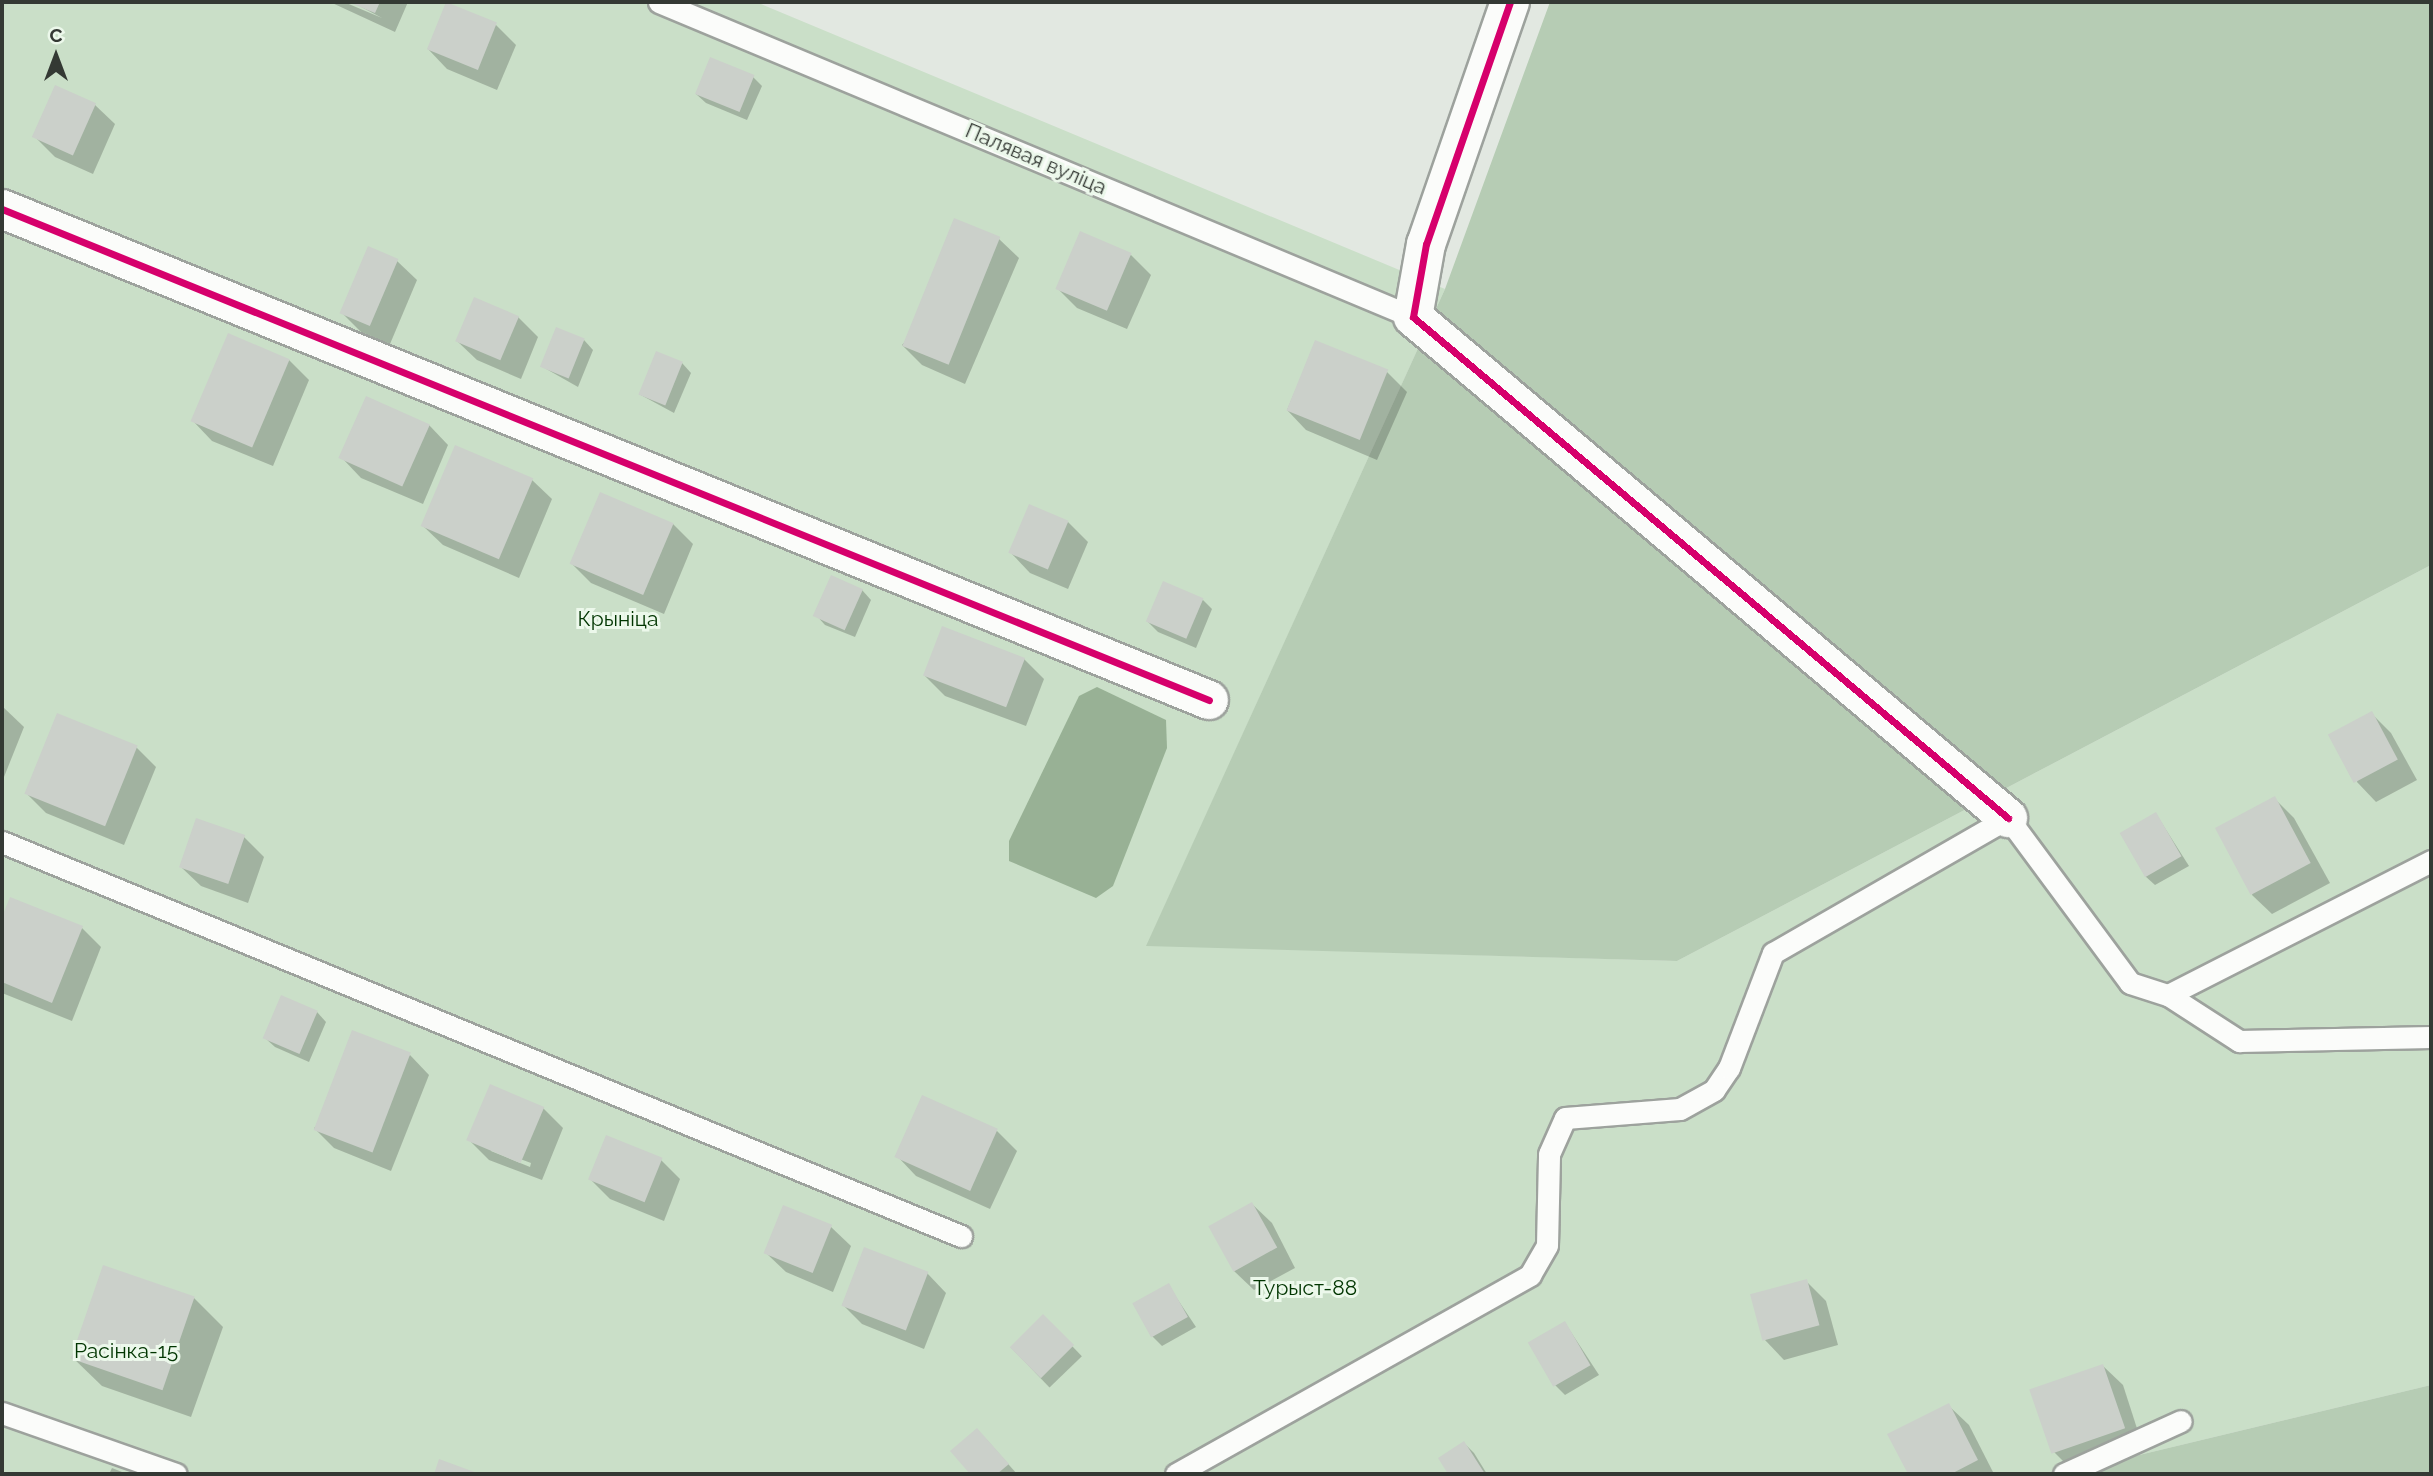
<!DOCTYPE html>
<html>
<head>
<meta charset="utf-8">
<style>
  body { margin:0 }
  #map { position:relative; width:2433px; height:1476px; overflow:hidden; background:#e2e8e1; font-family:Raleway,sans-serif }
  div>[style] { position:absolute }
  .green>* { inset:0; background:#cadfc8 }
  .forest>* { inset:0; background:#b6ccb4 }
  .water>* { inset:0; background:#98b195 }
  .shadow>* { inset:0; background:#0003; transform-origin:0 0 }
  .building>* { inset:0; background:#cbd0ca; transform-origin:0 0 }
  .roads { filter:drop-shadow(2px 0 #9da29d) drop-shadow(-2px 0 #9da29d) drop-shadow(0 2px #9da29d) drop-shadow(0 -2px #9da29d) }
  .lane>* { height:21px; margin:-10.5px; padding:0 10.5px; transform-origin:10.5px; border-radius:10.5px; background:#fbfcfa }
  .street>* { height:38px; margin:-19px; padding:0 19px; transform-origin:19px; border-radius:19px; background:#fbfcfa }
  .cycleway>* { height:7px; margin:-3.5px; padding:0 3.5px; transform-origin:3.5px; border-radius:3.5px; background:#d6006c }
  span { translate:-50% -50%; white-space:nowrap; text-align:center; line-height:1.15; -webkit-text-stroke:6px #ecf8eb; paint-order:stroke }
  .street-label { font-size:21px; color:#343934 }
  .park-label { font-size:21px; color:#003500 }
  .frame { position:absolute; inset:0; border:4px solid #343934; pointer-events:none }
  .north { position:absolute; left:21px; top:21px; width:70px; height:70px; -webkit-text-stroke:5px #ecf8eb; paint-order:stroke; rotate:0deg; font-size:19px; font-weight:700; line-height:28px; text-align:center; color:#343934 }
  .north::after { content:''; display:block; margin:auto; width:24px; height:32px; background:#343934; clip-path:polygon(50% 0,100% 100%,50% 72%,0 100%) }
</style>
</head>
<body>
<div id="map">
  <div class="green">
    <i style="clip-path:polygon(2px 2px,756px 2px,1445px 289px,1147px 945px,1677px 961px,2431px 565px,2431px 1385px,2110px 1462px,2089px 1474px,2px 1474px)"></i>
  </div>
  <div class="forest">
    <i style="clip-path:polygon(1550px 2px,2431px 2px,2431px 565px,1677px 961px,1146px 946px,1445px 289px)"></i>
    <i style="clip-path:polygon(2431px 1385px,2431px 1474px,2089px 1474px,2110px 1462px)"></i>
  </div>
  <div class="water">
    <i style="clip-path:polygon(1097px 687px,1166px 720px,1167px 748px,1113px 886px,1096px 898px,1009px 861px,1009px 841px,1079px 696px)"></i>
  </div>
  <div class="shadow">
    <i style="clip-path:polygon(330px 2px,344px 2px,382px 18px,352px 2px,408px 2px,395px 32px)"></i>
    <i style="clip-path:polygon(447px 4px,496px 25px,516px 45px,497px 90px,447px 69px,428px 49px)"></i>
    <i style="clip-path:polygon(753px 77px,762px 86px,747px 120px,706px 103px,696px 94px)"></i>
    <i style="clip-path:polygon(95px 105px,115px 124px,93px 174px,55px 157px,35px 137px)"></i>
    <i style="clip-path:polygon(999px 239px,1019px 258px,965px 384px,922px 365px,902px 345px)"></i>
    <i style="clip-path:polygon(1131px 255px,1151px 275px,1127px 329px,1077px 308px,1057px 288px)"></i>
    <i style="clip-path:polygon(397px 261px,417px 280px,390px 344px,361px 332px,342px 313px)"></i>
    <i style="clip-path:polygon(475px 299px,518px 317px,538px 337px,521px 379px,477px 360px,457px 341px)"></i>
    <i style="clip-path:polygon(584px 340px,593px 350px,578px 387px,541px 366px)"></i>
    <i style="clip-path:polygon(1316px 342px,1387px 372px,1407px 392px,1377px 460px,1306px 430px,1287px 410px)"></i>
    <i style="clip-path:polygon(289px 360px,309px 380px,273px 466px,212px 441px,193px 421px)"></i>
    <i style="clip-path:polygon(682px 363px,691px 373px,674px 413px,639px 394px)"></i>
    <i style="clip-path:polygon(429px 425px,448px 445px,423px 504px,361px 478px,342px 458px)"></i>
    <i style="clip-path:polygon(456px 447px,532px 480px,552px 499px,519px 578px,443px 545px,423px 526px)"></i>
    <i style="clip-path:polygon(601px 494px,673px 524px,693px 544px,664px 614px,591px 583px,571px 563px)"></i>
    <i style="clip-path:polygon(1068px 522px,1088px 542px,1068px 589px,1030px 573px,1011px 553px)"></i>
    <i style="clip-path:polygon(862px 590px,871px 600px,855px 637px,825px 625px,816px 615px)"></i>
    <i style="clip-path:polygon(1203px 600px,1212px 609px,1196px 648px,1158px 632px,1148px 622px)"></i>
    <i style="clip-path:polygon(1024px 659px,1044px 679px,1026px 726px,945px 696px,925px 676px)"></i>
    <i style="clip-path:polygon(2px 706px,24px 727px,2px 782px)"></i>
    <i style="clip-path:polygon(2371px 713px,2391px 733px,2417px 780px,2376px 802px,2357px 782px)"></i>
    <i style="clip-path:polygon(136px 747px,156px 767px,124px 845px,46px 813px,27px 794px)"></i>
    <i style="clip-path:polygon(2275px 799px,2294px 818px,2330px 883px,2272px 914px,2252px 895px)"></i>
    <i style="clip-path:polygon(2156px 814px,2189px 866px,2155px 885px,2145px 876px)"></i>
    <i style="clip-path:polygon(244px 837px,264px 857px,248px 903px,201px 886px,181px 867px)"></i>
    <i style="clip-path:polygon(11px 900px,82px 928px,101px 947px,72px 1021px,2px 993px,2px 922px)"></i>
    <i style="clip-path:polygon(317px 1012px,326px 1022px,309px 1062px,275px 1047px,265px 1038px)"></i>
    <i style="clip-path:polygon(410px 1055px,429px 1075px,391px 1171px,334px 1148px,314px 1128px)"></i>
    <i style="clip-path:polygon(evenodd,543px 1108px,563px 1128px,542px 1180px,489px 1160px,469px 1140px,543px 1108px,491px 1148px,531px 1163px,530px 1167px,491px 1151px,491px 1148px)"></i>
    <i style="clip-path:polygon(997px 1131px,1017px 1151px,990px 1209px,916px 1176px,897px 1156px)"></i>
    <i style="clip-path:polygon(661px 1160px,680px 1179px,664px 1221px,610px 1199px,590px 1179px)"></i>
    <i style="clip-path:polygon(1252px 1204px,1272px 1223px,1295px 1268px,1254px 1290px,1234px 1271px)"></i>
    <i style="clip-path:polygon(831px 1227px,851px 1246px,833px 1292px,786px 1272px,766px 1253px)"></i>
    <i style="clip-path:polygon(927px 1273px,946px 1293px,924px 1349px,862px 1324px,842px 1304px)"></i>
    <i style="clip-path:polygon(1806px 1281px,1826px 1301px,1838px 1345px,1784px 1360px,1765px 1340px)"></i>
    <i style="clip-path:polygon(1168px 1285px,1196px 1327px,1162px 1346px,1152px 1336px)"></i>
    <i style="clip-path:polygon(194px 1298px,223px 1327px,191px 1417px,102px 1386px,72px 1357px)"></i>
    <i style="left:1043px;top:1316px;width:56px;height:45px;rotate:46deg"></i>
    <i style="clip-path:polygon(1565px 1323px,1599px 1375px,1565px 1395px,1555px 1385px)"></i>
    <i style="clip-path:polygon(2103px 1366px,2123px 1385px,2143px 1447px,2072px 1470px,2052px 1450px)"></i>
    <i style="clip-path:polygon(1949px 1406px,1969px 1425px,1994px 1474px,1910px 1474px,1890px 1435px)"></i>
    <i style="clip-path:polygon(987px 1440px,1017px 1474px,972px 1474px,952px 1452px)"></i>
    <i style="clip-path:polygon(1464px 1443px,1474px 1453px,1487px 1474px,1450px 1474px,1440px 1459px)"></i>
    <i style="clip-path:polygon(112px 1468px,127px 1474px,109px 1474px)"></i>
  </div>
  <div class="building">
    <i style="clip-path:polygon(348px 2px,380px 2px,375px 13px)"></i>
    <i style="left:446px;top:2px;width:55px;height:51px;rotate:22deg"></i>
    <i style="left:710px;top:57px;width:48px;height:40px;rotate:22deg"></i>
    <i style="left:55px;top:85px;width:45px;height:57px;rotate:24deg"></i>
    <i style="left:954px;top:218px;width:50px;height:138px;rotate:22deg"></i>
    <i style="left:1080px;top:231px;width:56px;height:63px;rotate:23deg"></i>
    <i style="left:368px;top:246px;width:33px;height:73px;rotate:23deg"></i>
    <i style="left:474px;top:297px;width:49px;height:48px;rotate:23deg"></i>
    <i style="left:556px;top:327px;width:31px;height:43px;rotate:22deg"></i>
    <i style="left:228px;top:333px;width:67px;height:96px;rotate:23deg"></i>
    <i style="left:1315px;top:340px;width:79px;height:76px;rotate:22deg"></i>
    <i style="left:656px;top:351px;width:29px;height:47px;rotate:22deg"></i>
    <i style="left:366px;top:396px;width:70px;height:68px;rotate:24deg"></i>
    <i style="left:455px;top:445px;width:85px;height:88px;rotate:23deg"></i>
    <i style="left:600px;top:492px;width:80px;height:78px;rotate:23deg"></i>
    <i style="left:1029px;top:504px;width:43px;height:53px;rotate:23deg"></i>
    <i style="left:831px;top:575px;width:35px;height:45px;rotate:24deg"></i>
    <i style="left:1163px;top:581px;width:44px;height:44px;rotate:23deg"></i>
    <i style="left:942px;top:626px;width:89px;height:53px;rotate:21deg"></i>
    <i style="left:2372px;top:711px;width:55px;height:50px;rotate:62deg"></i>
    <i style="left:57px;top:713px;width:87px;height:87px;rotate:22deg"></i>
    <i style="left:2275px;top:796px;width:76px;height:68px;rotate:62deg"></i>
    <i style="left:2156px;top:812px;width:51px;height:42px;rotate:60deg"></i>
    <i style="left:196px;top:818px;width:52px;height:52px;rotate:19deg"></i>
    <i style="clip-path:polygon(10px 897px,83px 926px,52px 1003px,2px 982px,2px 917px)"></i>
    <i style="left:281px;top:995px;width:40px;height:47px;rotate:23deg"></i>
    <i style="left:352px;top:1030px;width:63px;height:107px;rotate:21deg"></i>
    <i style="left:490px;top:1084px;width:59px;height:61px;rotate:23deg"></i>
    <i style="left:922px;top:1095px;width:83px;height:68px;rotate:24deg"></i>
    <i style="left:606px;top:1135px;width:61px;height:48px;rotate:22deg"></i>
    <i style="left:1252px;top:1202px;width:52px;height:50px;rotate:61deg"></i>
    <i style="left:783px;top:1205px;width:53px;height:52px;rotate:22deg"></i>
    <i style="left:864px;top:1247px;width:69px;height:63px;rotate:21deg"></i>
    <i style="left:103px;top:1265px;width:97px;height:99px;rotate:19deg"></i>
    <i style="left:1807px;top:1279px;width:48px;height:59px;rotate:75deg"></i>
    <i style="left:1169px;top:1283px;width:39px;height:42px;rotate:61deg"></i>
    <i style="left:1043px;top:1314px;width:44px;height:47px;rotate:45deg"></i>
    <i style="left:1565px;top:1321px;width:51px;height:43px;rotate:60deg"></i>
    <i style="left:2103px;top:1364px;width:68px;height:78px;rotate:71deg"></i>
    <i style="clip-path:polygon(1949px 1403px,1978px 1460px,1951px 1474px,1908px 1474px,1887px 1434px)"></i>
    <i style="clip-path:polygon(977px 1428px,1009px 1464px,997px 1474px,970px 1474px,950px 1451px)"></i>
    <i style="clip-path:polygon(1464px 1441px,1485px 1474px,1448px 1474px,1438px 1458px)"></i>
    <i style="clip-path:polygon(439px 1459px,480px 1474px,434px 1474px)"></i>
  </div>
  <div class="roads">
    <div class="lane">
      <i style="left:659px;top:2px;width:817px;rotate:22.67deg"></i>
      <i style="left:2px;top:842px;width:1037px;rotate:22.34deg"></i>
      <i style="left:2168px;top:995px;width:85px;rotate:32.9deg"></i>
      <i style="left:2239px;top:1041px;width:192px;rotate:-1.2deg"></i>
      <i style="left:2px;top:1413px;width:184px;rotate:19.3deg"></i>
      <i style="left:1176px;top:1474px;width:406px;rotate:-29.3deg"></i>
      <i style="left:1530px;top:1275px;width:34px;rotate:-60deg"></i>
      <i style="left:1547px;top:1245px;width:91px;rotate:-88.7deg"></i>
      <i style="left:1549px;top:1154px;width:39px;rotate:-66deg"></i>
      <i style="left:1565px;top:1118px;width:115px;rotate:-4.5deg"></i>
      <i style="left:1680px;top:1109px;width:39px;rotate:-29deg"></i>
      <i style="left:1714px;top:1090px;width:27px;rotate:-56deg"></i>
      <i style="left:1729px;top:1068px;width:123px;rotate:-69.1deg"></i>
      <i style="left:1773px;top:953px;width:271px;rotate:-29.9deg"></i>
      <i style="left:2008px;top:818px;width:205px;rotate:53.5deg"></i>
      <i style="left:2130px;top:983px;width:40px;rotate:18deg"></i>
      <i style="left:2168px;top:995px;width:295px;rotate:-27deg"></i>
      <i style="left:2064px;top:1474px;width:128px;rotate:-24.4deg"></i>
    </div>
    <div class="street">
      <i style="left:1510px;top:2px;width:256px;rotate:109.1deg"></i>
      <i style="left:1426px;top:244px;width:74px;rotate:100.1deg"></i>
      <i style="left:1413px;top:317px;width:778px;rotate:40.1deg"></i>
      <i style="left:2px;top:209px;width:1303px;rotate:22.14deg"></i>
    </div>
  </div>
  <div class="cycleway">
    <i style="left:1510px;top:2px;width:256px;rotate:109.1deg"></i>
    <i style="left:1426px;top:244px;width:74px;rotate:100.1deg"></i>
    <i style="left:1413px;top:317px;width:778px;rotate:40.1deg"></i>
    <i style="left:2px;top:209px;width:1303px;rotate:22.14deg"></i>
  </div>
  <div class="street-label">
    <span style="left:1036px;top:159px;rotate:23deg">Палявая вуліца</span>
  </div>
  <div class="park-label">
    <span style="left:618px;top:619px">Крыніца</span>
    <span style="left:1305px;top:1288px">Турыст-88</span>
    <span style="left:126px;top:1351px">Расінка-15</span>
  </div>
  <div class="frame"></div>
  <div class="north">С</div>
</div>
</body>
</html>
